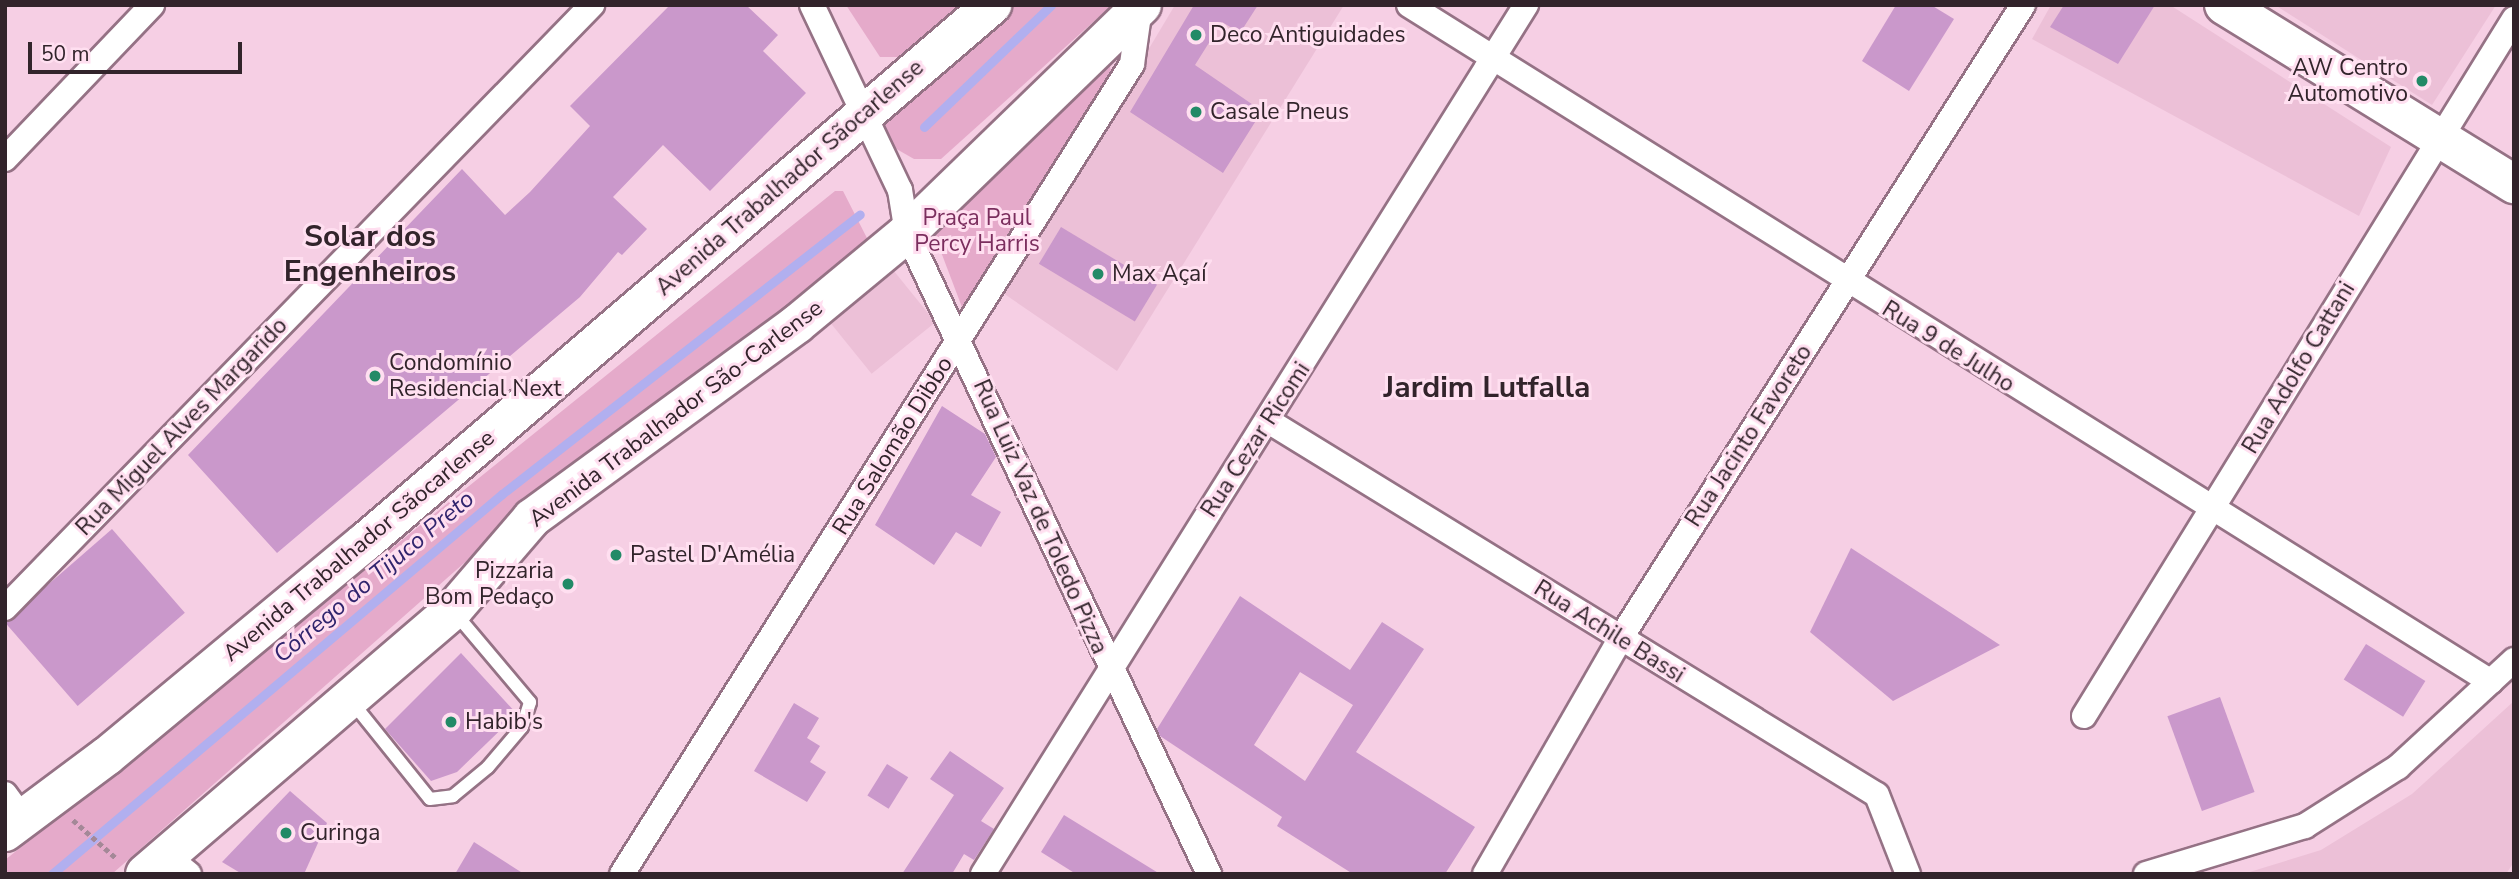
<!DOCTYPE html>
<html>
<head>
<meta charset="utf-8">
<style>
  body { margin:0 }
  #map { position:relative; width:2519px; height:879px; overflow:hidden; background:#f6cfe4; font-family:"Nunito Sans",sans-serif }
  div>[style] { position:absolute }
  .built>* { inset:0; background:#ecc0d7; transform-origin:0 0 }
  .green>* { inset:0; background:#e5aaca }
  .stream>* { height:9px; margin:-4.5px; padding:0 4.5px; transform-origin:4.5px; border-radius:4.5px; background:#b1afef }
  .building>* { inset:0; background:#ca98cb; transform-origin:0 0 }
  .path>* { height:4.5px; margin-top:-2.25px; transform-origin:0; background:repeating-linear-gradient(90deg,#a48897 0 5px,transparent 0 8.5px) }
  .roads { filter:drop-shadow(2px 0 #957285) drop-shadow(-2px 0 #957285) drop-shadow(0 2px #957285) drop-shadow(0 -2px #957285) }
  .lane>* { height:12px; margin:-6px; padding:0 6px; transform-origin:6px; border-radius:6px; background:#fff }
  .street>* { height:24px; margin:-12px; padding:0 12px; transform-origin:12px; border-radius:12px; background:#fff }
  .primary>* { height:38px; margin:-19px; padding:0 19px; transform-origin:19px; border-radius:19px; background:#fff }
  .dots>* { width:19px; height:19px; translate:-50% -50%; box-sizing:border-box; border:4px solid #ffdff0; border-radius:50% }
  span { translate:-50% -50%; white-space:nowrap; text-align:center; line-height:1.15; -webkit-text-stroke:6px #ffdff0; paint-order:stroke }
  .poi-label { font-size:23px; color:#32242b }
  .left { translate:0 -50%; text-align:left }
  .right { translate:-100% -50%; text-align:right }
  .street-label { font-size:23px; color:#32242b }
  .park-label { font-size:23px; color:#7b2e5e }
  .water-label { font-size:24px; color:#30246d; font-style:italic }
  .district-label { font-size:30px; color:#32242b; font-weight:700 }
  .frame { position:absolute; inset:0; border:7px solid #32242b; pointer-events:none }
  .scale { position:absolute; left:28px; top:42px; width:214px; height:32px; box-sizing:border-box; border:4px solid #32242b; border-top:0; padding-left:9px; font-size:21px; line-height:24px; white-space:nowrap; color:#32242b; -webkit-text-stroke:5px #ffdff0; paint-order:stroke }
</style>
</head>
<body>
<div id="map">
  <div class="built">
    <i style="clip-path:polygon(1175px 5px,1344px 5px,1117px 371px,1003px 293px)"></i>
    <i style="clip-path:polygon(2051px 5px,2170px 5px,2391px 147px,2359px 216px,2032px 39px)"></i>
    <i style="clip-path:polygon(2275px 5px,2496px 5px,2432px 105px)"></i>
    <i style="left:885px;top:260px;width:80px;height:82px;rotate:51deg"></i>
    <i style="clip-path:polygon(2514px 701px,2514px 862px,2506px 874px,2243px 874px,2321px 850px,2412px 794px)"></i>
  </div>
  <div class="green">
    <i style="clip-path:polygon(846px 5px,963px 5px,898px 57px,880px 57px)"></i>
    <i style="clip-path:polygon(1015px 5px,1112px 5px,941px 159px,914px 159px,893px 147px,880px 128px,883px 118px)"></i>
    <i style="clip-path:polygon(1109px 63px,1114px 82px,968px 323px,930px 223px)"></i>
    <i style="clip-path:polygon(835px 191px,843px 191px,870px 244px,463px 564px,112px 874px,5px 874px,5px 860px)"></i>
  </div>
  <div class="stream">
    <i style="left:924px;top:127px;width:176px;rotate:-43.8deg"></i>
    <i style="left:52px;top:874px;width:589px;rotate:-40.18deg"></i>
    <i style="left:502px;top:494px;width:454px;rotate:-38deg"></i>
  </div>
  <div class="building">
    <i style="clip-path:polygon(670px 5px,746px 5px,778px 35px,763px 51px,806px 93px,710px 191px,663px 145px,613px 197px,647px 229px,622px 255px,618px 252px,580px 297px,277px 553px,188px 455px,462px 169px,505px 215px,530px 192px,590px 126px,570px 106px)"></i>
    <i style="clip-path:polygon(1194px 5px,1258px 5px,1240px 33px,1222px 22px,1195px 65px,1262px 111px,1223px 173px,1130px 112px)"></i>
    <i style="clip-path:polygon(1896px 5px,1931px 5px,1954px 19px,1909px 91px,1862px 61px)"></i>
    <i style="clip-path:polygon(2064px 5px,2155px 5px,2118px 64px,2050px 27px)"></i>
    <i style="left:1061px;top:227px;width:112px;height:43px;rotate:31deg"></i>
    <i style="clip-path:polygon(942px 406px,985px 434px,996px 457px,971px 495px,1001px 512px,981px 547px,956px 532px,934px 565px,875px 525px)"></i>
    <i style="left:112px;top:529px;width:111px;height:142px;rotate:49deg"></i>
    <i style="clip-path:polygon(1851px 548px,2000px 645px,1893px 701px,1810px 632px)"></i>
    <i style="clip-path:polygon(evenodd,1240px 596px,1350px 670px,1382px 622px,1424px 649px,1356px 752px,1475px 827px,1445px 874px,1353px 874px,1277px 826px,1282px 817px,1160px 736px,1157px 729px,1240px 596px,1300px 672px,1353px 705px,1305px 781px,1254px 745px,1300px 672px)"></i>
    <i style="left:2366px;top:644px;width:70px;height:42px;rotate:32deg"></i>
    <i style="clip-path:polygon(461px 653px,517px 714px,457px 772px,431px 781px,385px 729px)"></i>
    <i style="left:2220px;top:697px;width:101px;height:56px;rotate:70deg"></i>
    <i style="clip-path:polygon(794px 703px,819px 718px,807px 738px,820px 746px,810px 762px,826px 772px,807px 802px,754px 771px)"></i>
    <i style="clip-path:polygon(950px 751px,1004px 788px,981px 821px,994px 829px,974px 860px,964px 854px,952px 874px,902px 874px,954px 795px,930px 779px)"></i>
    <i style="left:887px;top:764px;width:25px;height:37px;rotate:32deg"></i>
    <i style="clip-path:polygon(290px 791px,327px 823px,304px 874px,242px 874px,222px 862px)"></i>
    <i style="clip-path:polygon(1064px 815px,1160px 874px,1076px 874px,1041px 852px)"></i>
    <i style="clip-path:polygon(474px 842px,524px 874px,455px 874px)"></i>
  </div>
  <div class="path">
    <i style="left:73px;top:820px;width:57px;rotate:41.5deg"></i>
  </div>
  <div class="roads">
    <div class="lane">
      <i style="left:352px;top:702px;width:124px;rotate:51.2deg"></i>
      <i style="left:430px;top:799px;width:23px;rotate:-7deg"></i>
      <i style="left:453px;top:796px;width:45px;rotate:-39.6deg"></i>
      <i style="left:488px;top:767px;width:52px;rotate:-49.6deg"></i>
      <i style="left:522px;top:727px;width:26px;rotate:-72deg"></i>
      <i style="left:530px;top:702px;width:115px;rotate:-130.1deg"></i>
    </div>
    <div class="street">
      <i style="left:812px;top:5px;width:205px;rotate:64.6deg"></i>
      <i style="left:900px;top:190px;width:44px;rotate:80.8deg"></i>
      <i style="left:907px;top:233px;width:709px;rotate:64.77deg"></i>
      <i style="left:1409px;top:5px;width:1276px;rotate:32.03deg"></i>
      <i style="left:5px;top:159px;width:213px;rotate:-46.3deg"></i>
      <i style="left:1270px;top:422px;width:712px;rotate:31.57deg"></i>
      <i style="left:1877px;top:795px;width:85px;rotate:68.6deg"></i>
      <i style="left:5px;top:608px;width:842px;rotate:-45.77deg"></i>
      <i style="left:2084px;top:716px;width:819px;rotate:-58.33deg"></i>
      <i style="left:5px;top:794px;width:31px;rotate:54deg"></i>
      <i style="left:168px;top:857px;width:27px;rotate:39deg"></i>
      <i style="left:622px;top:874px;width:957px;rotate:-57.8deg"></i>
      <i style="left:1132px;top:64px;width:57px;rotate:-81.9deg"></i>
      <i style="left:983px;top:874px;width:1025px;rotate:-58deg"></i>
      <i style="left:1485px;top:874px;width:271px;rotate:-60.1deg"></i>
      <i style="left:1620px;top:639px;width:751px;rotate:-57.56deg"></i>
      <i style="left:2146px;top:874px;width:166px;rotate:-16.8deg"></i>
      <i style="left:2305px;top:826px;width:110px;rotate:-32.4deg"></i>
      <i style="left:2398px;top:767px;width:158px;rotate:-42.7deg"></i>
    </div>
    <div class="primary">
      <i style="left:2224px;top:5px;width:341px;rotate:31.7deg"></i>
      <i style="left:5px;top:832px;width:127px;rotate:-36.7deg"></i>
      <i style="left:107px;top:756px;width:335px;rotate:-39.7deg"></i>
      <i style="left:365px;top:542px;width:826px;rotate:-40.58deg"></i>
      <i style="left:145px;top:874px;width:406px;rotate:-40.6deg"></i>
      <i style="left:453px;top:610px;width:121px;rotate:-49.3deg"></i>
      <i style="left:532px;top:518px;width:328px;rotate:-36.2deg"></i>
      <i style="left:797px;top:324px;width:143px;rotate:-39.6deg"></i>
      <i style="left:907px;top:233px;width:327px;rotate:-44.1deg"></i>
    </div>
  </div>
  <div class="dots">
    <i style="left:1196px;top:35px;background:#228a67"></i>
    <i style="left:2422px;top:81px;background:#228a67"></i>
    <i style="left:1196px;top:112px;background:#228a67"></i>
    <i style="left:1098px;top:274px;background:#228a67"></i>
    <i style="left:375px;top:376px;background:#228a67"></i>
    <i style="left:616px;top:555px;background:#228a67"></i>
    <i style="left:568px;top:584px;background:#228a67"></i>
    <i style="left:451px;top:722px;background:#228a67"></i>
    <i style="left:286px;top:833px;background:#228a67"></i>
  </div>
  <div class="poi-label">
    <span class="left" style="left:1210px;top:35px">Deco Antiguidades</span>
    <span class="right" style="left:2408px;top:81px">AW Centro<br>Automotivo</span>
    <span class="left" style="left:1210px;top:112px">Casale Pneus</span>
    <span class="left" style="left:1112px;top:274px">Max Açaí</span>
    <span class="left" style="left:389px;top:376px">Condomínio<br>Residencial Next</span>
    <span class="left" style="left:630px;top:555px">Pastel D'Amélia</span>
    <span class="right" style="left:554px;top:584px">Pizzaria<br>Bom Pedaço</span>
    <span class="left" style="left:465px;top:722px">Habib's</span>
    <span class="left" style="left:300px;top:833px">Curinga</span>
  </div>
  <div class="street-label">
    <span style="left:790px;top:178px;rotate:-41deg">Avenida Trabalhador Sãocarlense</span>
    <span style="left:1948px;top:347px;rotate:32deg">Rua 9 de Julho</span>
    <span style="left:2299px;top:368px;rotate:-59deg">Rua Adolfo Cattani</span>
    <span style="left:676px;top:414px;rotate:-37deg">Avenida Trabalhador São-Carlense</span>
    <span style="left:182px;top:427px;rotate:-46deg">Rua Miguel Alves Margarido</span>
    <span style="left:1749px;top:436px;rotate:-57deg">Rua Jacinto Favoreto</span>
    <span style="left:1256px;top:440px;rotate:-57deg">Rua Cezar Ricomi</span>
    <span style="left:893px;top:446px;rotate:-58deg">Rua Salomão Dibbo</span>
    <span style="left:1040px;top:517px;rotate:66deg">Rua Luiz Vaz de Toledo Pizza</span>
    <span style="left:359px;top:546px;rotate:-40deg">Avenida Trabalhador Sãocarlense</span>
    <span style="left:1609px;top:632px;rotate:32deg">Rua Achile Bassi</span>
  </div>
  <div class="park-label">
    <span style="left:977px;top:231px">Praça Paul<br>Percy Harris</span>
  </div>
  <div class="water-label">
    <span style="left:374px;top:577px;rotate:-40deg">Córrego do Tijuco Preto</span>
  </div>
  <div class="district-label">
    <span style="left:370px;top:254px">Solar dos<br>Engenheiros</span>
    <span style="left:1487px;top:388px">Jardim Lutfalla</span>
  </div>
  <div class="frame"></div>
  <div class="scale">50 m</div>
</div>
</body>
</html>
